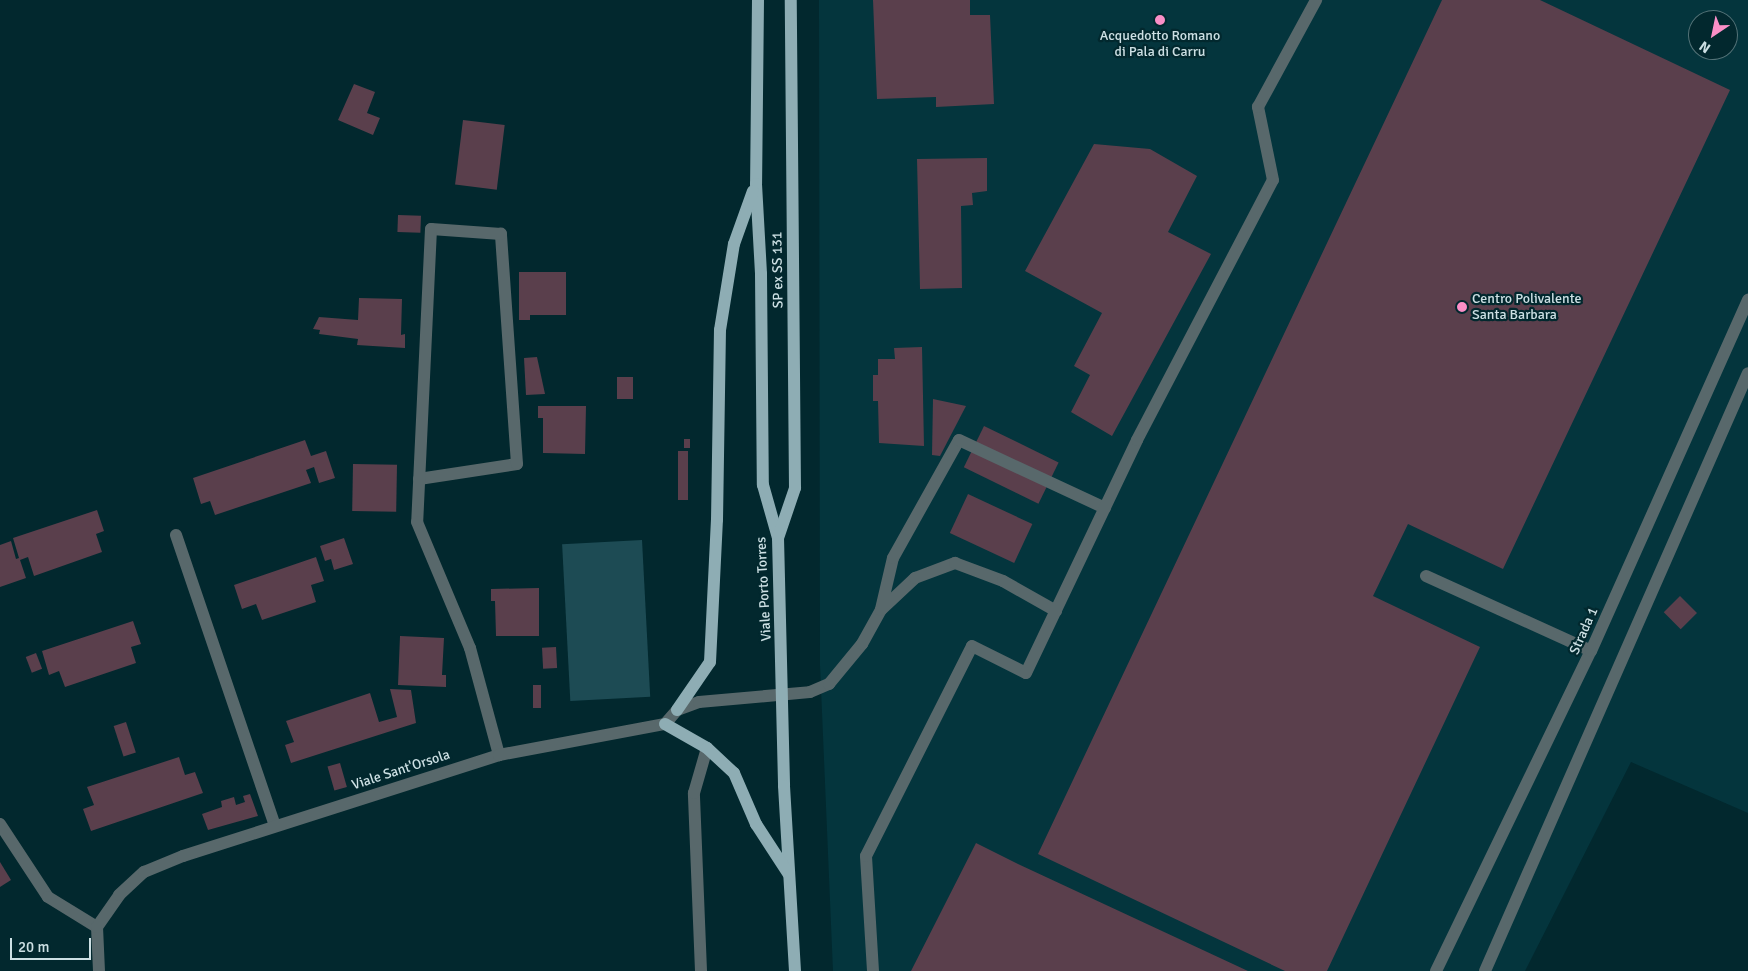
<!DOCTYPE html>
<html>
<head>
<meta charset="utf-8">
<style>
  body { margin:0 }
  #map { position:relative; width:1748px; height:971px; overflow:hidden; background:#02282e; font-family:Signika,sans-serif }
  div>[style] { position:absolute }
  .built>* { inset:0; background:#04353d }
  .green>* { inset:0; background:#1d4b54; transform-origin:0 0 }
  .building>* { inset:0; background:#5a3f4c; transform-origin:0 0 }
  .minor>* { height:12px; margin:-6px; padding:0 6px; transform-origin:6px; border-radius:6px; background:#58686b }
  .major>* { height:12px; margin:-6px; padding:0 6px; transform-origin:6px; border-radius:6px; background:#8eadb4 }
  .dots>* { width:14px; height:14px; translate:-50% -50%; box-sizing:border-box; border:2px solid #02282e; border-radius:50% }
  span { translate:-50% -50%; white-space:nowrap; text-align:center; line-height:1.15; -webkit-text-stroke:4.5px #02282e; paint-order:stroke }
  .poi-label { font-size:14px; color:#cde0e4 }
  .left { translate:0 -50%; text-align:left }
  .street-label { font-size:14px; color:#cde0e4 }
  .north { position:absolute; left:1688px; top:10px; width:50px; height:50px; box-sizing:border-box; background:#02282e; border:1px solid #537277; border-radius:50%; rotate:214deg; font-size:14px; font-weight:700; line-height:20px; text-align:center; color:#cde0e4 }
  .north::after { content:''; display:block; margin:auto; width:18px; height:22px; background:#fa8fc7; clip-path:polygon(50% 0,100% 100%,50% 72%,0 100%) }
  .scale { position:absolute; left:10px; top:938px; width:81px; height:22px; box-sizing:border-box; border:2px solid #cde0e4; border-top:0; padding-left:6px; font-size:15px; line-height:18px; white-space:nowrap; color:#cde0e4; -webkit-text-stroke:4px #02282e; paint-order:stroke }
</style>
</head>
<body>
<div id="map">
  <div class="built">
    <i style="clip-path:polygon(evenodd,819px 0,1748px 0,1748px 813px,1631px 762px,1525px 971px,833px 971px,820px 665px,819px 0,1698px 20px,1728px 20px,1728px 50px,1698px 50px,1698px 20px)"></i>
  </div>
  <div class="green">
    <i style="left:642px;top:540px;width:157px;height:80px;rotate:87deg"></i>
  </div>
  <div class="building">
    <i style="clip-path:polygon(873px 0,970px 0,970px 15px,990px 15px,994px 104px,936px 107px,936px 97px,877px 99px)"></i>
    <i style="clip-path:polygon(1442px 0,1540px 0,1730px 90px,1503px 569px,1408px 524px,1373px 596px,1480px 647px,1327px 971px,1285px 971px,1038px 854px)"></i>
    <i style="clip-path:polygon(354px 84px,375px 92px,367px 113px,380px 118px,373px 135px,338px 120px)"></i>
    <i style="left:463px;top:120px;width:42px;height:65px;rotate:7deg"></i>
    <i style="clip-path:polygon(1094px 144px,1150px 149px,1197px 176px,1168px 232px,1211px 254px,1112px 436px,1071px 412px,1090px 375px,1074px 366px,1102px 313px,1025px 271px)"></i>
    <i style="clip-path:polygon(987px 158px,987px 191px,972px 193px,973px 205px,961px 206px,962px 288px,920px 289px,917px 159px)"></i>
    <i style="left:398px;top:215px;width:23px;height:17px;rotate:2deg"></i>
    <i style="clip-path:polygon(519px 272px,566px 272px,566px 315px,530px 315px,530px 320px,519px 320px)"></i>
    <i style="clip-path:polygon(359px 298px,402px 299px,401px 335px,405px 334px,405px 348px,357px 345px,358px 339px,319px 334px,320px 330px,313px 329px,319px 317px,358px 320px)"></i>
    <i style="clip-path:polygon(922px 347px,924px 446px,879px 443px,878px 401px,873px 401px,873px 375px,878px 375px,878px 359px,895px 359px,894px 348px)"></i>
    <i style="clip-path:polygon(537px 357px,545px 394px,526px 395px,524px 358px)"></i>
    <i style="left:617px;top:377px;width:16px;height:22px"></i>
    <i style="clip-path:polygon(933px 399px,966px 406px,940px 456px,932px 455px)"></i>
    <i style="clip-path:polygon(538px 406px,586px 406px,585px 454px,543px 453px,543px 418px,538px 418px)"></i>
    <i style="left:984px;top:426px;width:83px;height:46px;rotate:26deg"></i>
    <i style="left:684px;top:439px;width:6px;height:9px"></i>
    <i style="clip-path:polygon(305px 440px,311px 456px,326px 451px,335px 478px,319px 483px,314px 467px,306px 470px,311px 483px,215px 515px,210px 501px,201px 504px,193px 478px)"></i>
    <i style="left:678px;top:451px;width:10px;height:49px"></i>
    <i style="left:353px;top:464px;width:44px;height:47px;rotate:1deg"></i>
    <i style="left:968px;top:494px;width:71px;height:43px;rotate:25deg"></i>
    <i style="clip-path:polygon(97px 510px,104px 531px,96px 534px,102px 552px,34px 576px,28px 557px,20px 560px,26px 578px,0 587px,0 545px,11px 541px,16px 559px,19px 558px,13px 538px)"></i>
    <i style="clip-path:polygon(344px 538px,353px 564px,334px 570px,331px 559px,325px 561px,320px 546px)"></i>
    <i style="clip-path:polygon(316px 557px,324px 581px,311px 585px,316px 602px,262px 620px,256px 604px,242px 609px,234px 585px)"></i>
    <i style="clip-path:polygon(539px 588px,539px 636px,496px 636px,495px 601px,491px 601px,491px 589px)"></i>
    <i style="left:1680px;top:596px;width:24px;height:23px;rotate:45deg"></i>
    <i style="clip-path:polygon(133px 621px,141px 644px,131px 647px,136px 663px,65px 687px,59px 671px,49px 675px,42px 651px)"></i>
    <i style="clip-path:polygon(400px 636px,444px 638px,442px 675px,446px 675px,446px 687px,398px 685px)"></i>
    <i style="left:556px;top:647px;width:21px;height:14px;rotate:87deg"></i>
    <i style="left:36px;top:653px;width:17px;height:11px;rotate:69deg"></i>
    <i style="left:533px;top:685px;width:8px;height:23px"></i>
    <i style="clip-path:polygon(390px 689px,411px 690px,416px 723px,291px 763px,285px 745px,294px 742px,286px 721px,370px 693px,379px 722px,397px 717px)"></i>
    <i style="left:126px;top:722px;width:32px;height:13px;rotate:72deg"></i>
    <i style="clip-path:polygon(179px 757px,185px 775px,195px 772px,203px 793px,91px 831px,83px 809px,94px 805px,87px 787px)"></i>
    <i style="left:340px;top:763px;width:25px;height:13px;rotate:74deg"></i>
    <i style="clip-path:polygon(250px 794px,258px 816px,208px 830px,202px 814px,222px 807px,221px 801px,234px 797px,236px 805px,245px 802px,243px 796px)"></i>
    <i style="clip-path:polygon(976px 843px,1018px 864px,1248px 971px,911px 971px)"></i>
    <i style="clip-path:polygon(0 862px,11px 880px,0 887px)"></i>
  </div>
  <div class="minor">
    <i style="left:419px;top:479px;width:99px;rotate:-8.7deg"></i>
    <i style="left:517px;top:464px;width:231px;rotate:-94deg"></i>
    <i style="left:501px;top:234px;width:70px;rotate:-175.9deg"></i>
    <i style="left:431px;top:229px;width:293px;rotate:92.7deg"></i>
    <i style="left:417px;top:522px;width:137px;rotate:67.2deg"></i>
    <i style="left:470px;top:648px;width:111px;rotate:74.8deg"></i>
    <i style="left:176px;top:535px;width:307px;rotate:71.2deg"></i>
    <i style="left:1426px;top:576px;width:181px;rotate:24.4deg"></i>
    <i style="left:881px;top:609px;width:52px;rotate:-76.8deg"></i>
    <i style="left:893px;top:558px;width:135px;rotate:-60.8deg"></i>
    <i style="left:959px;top:440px;width:161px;rotate:25deg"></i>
    <i style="left:0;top:824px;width:87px;rotate:56.7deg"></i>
    <i style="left:48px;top:897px;width:57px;rotate:31.5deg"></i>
    <i style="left:99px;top:971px;width:44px;rotate:-92.6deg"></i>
    <i style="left:97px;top:927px;width:39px;rotate:-55deg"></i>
    <i style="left:119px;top:895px;width:34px;rotate:-43deg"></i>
    <i style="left:144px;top:872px;width:42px;rotate:-22.3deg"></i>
    <i style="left:183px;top:856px;width:332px;rotate:-17.7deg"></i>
    <i style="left:499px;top:755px;width:169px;rotate:-10.6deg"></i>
    <i style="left:665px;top:724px;width:18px;rotate:-49deg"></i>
    <i style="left:677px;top:710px;width:23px;rotate:-20deg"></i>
    <i style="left:699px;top:702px;width:111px;rotate:-5.1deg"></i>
    <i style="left:810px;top:692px;width:21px;rotate:-23deg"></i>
    <i style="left:829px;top:684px;width:52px;rotate:-50.5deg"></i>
    <i style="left:862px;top:644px;width:39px;rotate:-61deg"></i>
    <i style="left:881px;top:610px;width:47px;rotate:-43.3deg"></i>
    <i style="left:915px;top:578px;width:43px;rotate:-20.6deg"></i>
    <i style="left:955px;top:563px;width:51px;rotate:20.6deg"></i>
    <i style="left:1003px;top:581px;width:61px;rotate:29.5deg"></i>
    <i style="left:701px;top:971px;width:178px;rotate:-92.3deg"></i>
    <i style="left:694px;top:793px;width:47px;rotate:-73.9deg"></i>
    <i style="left:873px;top:971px;width:115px;rotate:-93.5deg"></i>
    <i style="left:866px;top:856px;width:235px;rotate:-63.2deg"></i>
    <i style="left:972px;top:646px;width:60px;rotate:26.6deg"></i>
    <i style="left:1026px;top:673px;width:258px;rotate:-64.5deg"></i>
    <i style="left:1137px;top:440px;width:293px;rotate:-62.4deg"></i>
    <i style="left:1273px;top:180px;width:75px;rotate:-101.6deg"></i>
    <i style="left:1258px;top:107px;width:122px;rotate:-61.5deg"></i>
    <i style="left:1436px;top:971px;width:356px;rotate:-64.2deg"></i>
    <i style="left:1591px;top:651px;width:385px;rotate:-65.9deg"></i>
    <i style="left:1485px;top:971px;width:653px;rotate:-66.26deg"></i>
  </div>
  <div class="major">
    <i style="left:758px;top:0;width:184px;rotate:90.6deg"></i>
    <i style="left:756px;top:184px;width:90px;rotate:86.8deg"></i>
    <i style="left:761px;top:274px;width:211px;rotate:89.5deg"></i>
    <i style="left:763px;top:485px;width:55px;rotate:74.2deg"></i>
    <i style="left:778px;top:538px;width:248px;rotate:88.6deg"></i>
    <i style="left:784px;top:786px;width:185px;rotate:86.6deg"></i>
    <i style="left:778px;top:538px;width:53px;rotate:-71.2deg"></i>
    <i style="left:795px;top:488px;width:488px;rotate:-90.5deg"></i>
    <i style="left:677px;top:710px;width:58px;rotate:-55.5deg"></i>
    <i style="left:710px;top:662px;width:142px;rotate:-87.2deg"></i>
    <i style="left:717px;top:520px;width:190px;rotate:-89.1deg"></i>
    <i style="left:720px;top:330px;width:87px;rotate:-80.8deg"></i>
    <i style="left:734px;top:244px;width:56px;rotate:-70.3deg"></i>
    <i style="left:665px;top:724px;width:48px;rotate:29.7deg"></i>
    <i style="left:707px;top:748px;width:37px;rotate:43deg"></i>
    <i style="left:734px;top:773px;width:56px;rotate:66.7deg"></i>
    <i style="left:756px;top:824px;width:59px;rotate:56.9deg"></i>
  </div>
  <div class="dots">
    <i style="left:1160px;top:20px;background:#fa8fc7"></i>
    <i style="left:1462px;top:307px;background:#fa8fc7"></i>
  </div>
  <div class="poi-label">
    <span style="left:1160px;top:44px">Acquedotto Romano<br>di Pala di Carru</span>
    <span class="left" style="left:1472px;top:307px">Centro Polivalente<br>Santa Barbara</span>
  </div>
  <div class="street-label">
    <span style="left:778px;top:270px;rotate:-91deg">SP ex SS 131</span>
    <span style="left:764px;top:589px;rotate:-93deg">Viale Porto Torres</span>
    <span style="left:1584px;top:631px;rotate:-66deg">Strada 1</span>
    <span style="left:401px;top:770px;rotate:-18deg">Viale Sant'Orsola</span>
  </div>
  <div class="north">N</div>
  <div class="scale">20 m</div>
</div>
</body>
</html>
